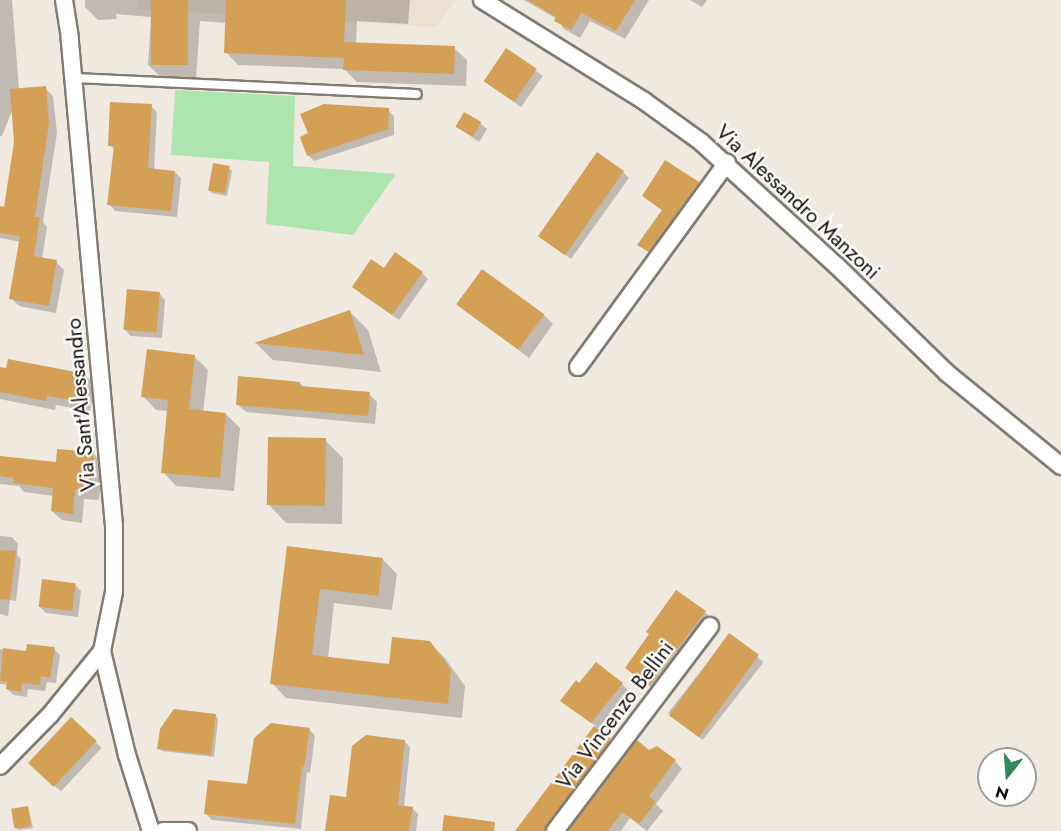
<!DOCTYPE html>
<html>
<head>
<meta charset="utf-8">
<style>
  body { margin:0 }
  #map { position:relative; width:1061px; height:831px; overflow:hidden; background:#f0e9e0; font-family:Jost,sans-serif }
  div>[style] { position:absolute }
  .built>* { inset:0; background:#ece0d0 }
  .green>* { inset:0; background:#aee4ae }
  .shadow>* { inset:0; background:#0003; transform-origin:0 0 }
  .building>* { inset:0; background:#d4a055; transform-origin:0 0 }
  .roads { filter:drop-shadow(2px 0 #817b72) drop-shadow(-2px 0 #817b72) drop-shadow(0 2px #817b72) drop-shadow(0 -2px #817b72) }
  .lane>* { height:8px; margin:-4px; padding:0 4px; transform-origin:4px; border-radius:4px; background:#fff }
  .street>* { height:16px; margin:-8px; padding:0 8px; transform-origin:8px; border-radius:8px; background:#fff }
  span { translate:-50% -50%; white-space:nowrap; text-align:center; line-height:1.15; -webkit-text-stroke:4.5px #fff; paint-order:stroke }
  .street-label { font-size:21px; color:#0f0c09 }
  .north { position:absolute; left:977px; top:747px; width:60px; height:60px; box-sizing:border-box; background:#fff; border:2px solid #9f9e9d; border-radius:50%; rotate:197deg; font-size:16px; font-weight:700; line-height:24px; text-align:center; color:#0f0c09 }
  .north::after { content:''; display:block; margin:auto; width:21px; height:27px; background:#348759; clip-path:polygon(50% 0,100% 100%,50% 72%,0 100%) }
</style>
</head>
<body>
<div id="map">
  <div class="built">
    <i style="clip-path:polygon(137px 0,456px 0,436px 27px,137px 9px)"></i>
  </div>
  <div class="green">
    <i style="clip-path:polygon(175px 90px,295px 96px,293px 166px,396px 174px,353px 235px,266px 224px,269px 162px,171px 155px)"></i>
  </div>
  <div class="shadow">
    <i style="clip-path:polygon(0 0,12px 0,19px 90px,45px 88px,53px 96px,57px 133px,43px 222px,47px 227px,42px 259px,56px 262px,64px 270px,56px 313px,19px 306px,11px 298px,21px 242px,0 238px,0 207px,6px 208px,16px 142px,13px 108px,2px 136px,0 136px)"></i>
    <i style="clip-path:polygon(85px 0,410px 0,408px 24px,357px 21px,356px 44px,454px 48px,467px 60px,466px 86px,357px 82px,344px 69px,238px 65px,226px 52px,227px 23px,200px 21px,196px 79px,161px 77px,148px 65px,151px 17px,116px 14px,117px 19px,98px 20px,85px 7px)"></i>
    <i style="clip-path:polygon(524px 0,649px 0,625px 39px,590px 21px,580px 38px,564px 29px,557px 19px)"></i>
    <i style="clip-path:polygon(690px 0,707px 0,702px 7px)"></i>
    <i style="left:506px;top:50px;width:45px;height:38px;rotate:35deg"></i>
    <i style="clip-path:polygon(151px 106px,157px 112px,154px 170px,175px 172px,181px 178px,177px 217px,115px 211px,109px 204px,115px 150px,109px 145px)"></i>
    <i style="clip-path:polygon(388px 110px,394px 116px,394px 135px,314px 161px,308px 155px)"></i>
    <i style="clip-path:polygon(480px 123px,487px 129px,479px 142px,456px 126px)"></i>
    <i style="clip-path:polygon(229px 168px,232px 171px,227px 196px,212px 193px,209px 190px)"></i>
    <i style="clip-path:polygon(623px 172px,629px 178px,571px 259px,547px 242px)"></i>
    <i style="clip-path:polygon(698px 183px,704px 189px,655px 257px,639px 244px,663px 211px,644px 196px)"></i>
    <i style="clip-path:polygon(384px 270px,422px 273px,428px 279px,399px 320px,360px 293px)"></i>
    <i style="clip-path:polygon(159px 293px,165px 300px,162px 338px,131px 336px,124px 329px)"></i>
    <i style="clip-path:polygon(458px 304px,544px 315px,553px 324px,529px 358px)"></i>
    <i style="clip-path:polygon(350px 312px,368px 330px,381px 372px,273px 360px,256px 343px)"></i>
    <i style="clip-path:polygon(194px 356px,208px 370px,203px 412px,226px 414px,240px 428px,234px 491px,176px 486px,163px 472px,168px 411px,156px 410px,143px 396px)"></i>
    <i style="clip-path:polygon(0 368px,85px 375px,95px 385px,90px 411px,56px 405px,55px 410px,0 399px)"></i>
    <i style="clip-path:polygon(300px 383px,304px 388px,369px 394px,377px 402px,375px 424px,246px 412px,237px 404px)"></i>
    <i style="clip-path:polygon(325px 440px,343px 458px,342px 524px,286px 523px,268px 504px)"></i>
    <i style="clip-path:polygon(93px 454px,103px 463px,99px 500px,84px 499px,82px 523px,62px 520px,52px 511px,54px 496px,24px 492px,19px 486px,0 484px,0 457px,57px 464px)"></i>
    <i style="clip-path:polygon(0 536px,12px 537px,18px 544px,17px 555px,21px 559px,16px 601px,10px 600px,8px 616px,0 614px)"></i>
    <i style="clip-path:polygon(288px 548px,382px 559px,397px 574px,392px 610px,334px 603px,328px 658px,391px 665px,430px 643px,445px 658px,465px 686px,462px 718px,286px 698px,272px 683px)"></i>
    <i style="clip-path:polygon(75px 585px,81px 591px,78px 617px,46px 613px,40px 607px)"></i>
    <i style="clip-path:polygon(705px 612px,711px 619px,656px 691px,627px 668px,651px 635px)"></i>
    <i style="left:729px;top:635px;width:44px;height:99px;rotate:38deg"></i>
    <i style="clip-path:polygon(0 649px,27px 653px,54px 649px,60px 655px,56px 683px,47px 682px,45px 691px,28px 689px,27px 697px,14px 695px,7px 689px,8px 685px,0 684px)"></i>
    <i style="clip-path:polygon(622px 684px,628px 690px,597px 730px,620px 750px,559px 831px,517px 831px,596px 726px,569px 707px,580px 685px)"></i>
    <i style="clip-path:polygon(216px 716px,218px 719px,214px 757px,162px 751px,159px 748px)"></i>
    <i style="left:71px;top:719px;width:42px;height:60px;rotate:43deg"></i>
    <i style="clip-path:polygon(309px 729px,315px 736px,310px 773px,307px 772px,301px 829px,212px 820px,206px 814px,249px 786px)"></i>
    <i style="clip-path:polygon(404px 741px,410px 747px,404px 807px,412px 808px,418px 814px,416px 831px,326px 831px,347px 799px)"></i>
    <i style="clip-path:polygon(649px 751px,675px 761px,682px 769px,656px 804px,663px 811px,647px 831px,630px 818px,621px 831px,570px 831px)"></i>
    <i style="clip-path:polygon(28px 807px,33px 828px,18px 830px,15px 827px)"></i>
  </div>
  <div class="building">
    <i style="left:151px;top:0;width:37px;height:65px"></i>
    <i style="clip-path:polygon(226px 0,346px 0,344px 42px,455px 46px,454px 74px,343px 70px,344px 58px,224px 53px)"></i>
    <i style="clip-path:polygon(528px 0,635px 0,616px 31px,581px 13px,571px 30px,554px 21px,556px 17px)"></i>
    <i style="left:506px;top:48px;width:37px;height:40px;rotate:34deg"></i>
    <i style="clip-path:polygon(46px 86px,49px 124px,35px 217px,40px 217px,34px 256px,57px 260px,49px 306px,9px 299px,20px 236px,0 233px,0 206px,4px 207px,14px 142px,10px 89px)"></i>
    <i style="clip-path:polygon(110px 102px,152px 104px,148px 168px,175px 171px,171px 211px,107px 205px,114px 146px,108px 146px)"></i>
    <i style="clip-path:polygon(324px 104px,389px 108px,388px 129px,307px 156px,300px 137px,308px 133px,300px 114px)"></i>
    <i style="left:464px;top:112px;width:20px;height:17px;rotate:30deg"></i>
    <i style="left:597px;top:152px;width:33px;height:103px;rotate:35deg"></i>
    <i style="clip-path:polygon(665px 160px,699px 182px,649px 252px,637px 245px,662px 210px,642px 196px)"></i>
    <i style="left:213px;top:163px;width:17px;height:28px;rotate:10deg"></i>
    <i style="clip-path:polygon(395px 252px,423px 272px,392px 315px,352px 287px,371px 259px,384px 268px)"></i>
    <i style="left:482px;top:269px;width:77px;height:44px;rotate:36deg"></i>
    <i style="left:127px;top:289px;width:33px;height:41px;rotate:5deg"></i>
    <i style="clip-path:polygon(350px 310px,364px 355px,254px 343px)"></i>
    <i style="clip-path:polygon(147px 349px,195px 355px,189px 409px,226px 413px,220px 478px,161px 473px,168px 400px,141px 397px)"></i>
    <i style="clip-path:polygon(8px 359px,86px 374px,80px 402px,47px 396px,46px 401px,0 392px,0 367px,6px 368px)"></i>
    <i style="clip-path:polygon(238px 376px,300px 382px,300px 386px,370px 392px,368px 416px,236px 405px)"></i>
    <i style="left:268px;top:437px;width:58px;height:68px;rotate:1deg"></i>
    <i style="clip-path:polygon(57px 449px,94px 452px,90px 491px,75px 490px,73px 514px,51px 511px,53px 488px,13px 483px,14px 478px,0 476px,0 456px,56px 462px)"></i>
    <i style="clip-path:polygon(287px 546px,383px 558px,378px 596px,320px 589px,312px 655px,389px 664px,392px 637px,430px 641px,451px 670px,448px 704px,270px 684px)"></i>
    <i style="clip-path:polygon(0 550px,16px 551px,10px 600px,0 599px)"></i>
    <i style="left:42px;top:579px;width:34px;height:28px;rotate:7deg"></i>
    <i style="clip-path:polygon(676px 590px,706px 611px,649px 686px,625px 668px,649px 634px,646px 632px)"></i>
    <i style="left:729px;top:633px;width:37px;height:102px;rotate:36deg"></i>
    <i style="clip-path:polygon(27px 644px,55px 647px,50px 678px,41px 676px,40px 685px,22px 683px,21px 692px,6px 689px,7px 682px,0 681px,3px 648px,26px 651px)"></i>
    <i style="clip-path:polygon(596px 662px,623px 683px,591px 723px,560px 701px,576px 680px,579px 683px)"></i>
    <i style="clip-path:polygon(174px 709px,216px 714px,211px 755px,157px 749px,160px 729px)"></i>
    <i style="left:71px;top:717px;width:35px;height:63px;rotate:43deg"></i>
    <i style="clip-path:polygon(271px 723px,310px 728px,304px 767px,302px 767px,295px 824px,204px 814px,208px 780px,247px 784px,254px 738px)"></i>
    <i style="clip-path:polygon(594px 726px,611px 739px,547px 825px,545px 831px,515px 831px)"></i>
    <i style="clip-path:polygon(366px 735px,405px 740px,398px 805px,413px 807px,409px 831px,325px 831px,330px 795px,346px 797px,352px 746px)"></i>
    <i style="clip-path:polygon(637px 740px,649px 750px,657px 746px,676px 760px,649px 796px,656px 802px,639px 824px,622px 812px,608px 831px,568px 831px)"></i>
    <i style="left:28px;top:806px;width:20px;height:17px;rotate:81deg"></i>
    <i style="clip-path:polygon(444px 815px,495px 822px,494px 831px,442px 831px)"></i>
  </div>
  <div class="roads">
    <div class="lane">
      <i style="left:74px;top:78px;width:343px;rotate:2.7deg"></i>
    </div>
    <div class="street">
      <i style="left:482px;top:0;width:191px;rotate:31.9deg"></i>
      <i style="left:644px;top:101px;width:70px;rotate:35.7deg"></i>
      <i style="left:701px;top:142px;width:184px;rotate:42.4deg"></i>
      <i style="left:837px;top:266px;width:153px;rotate:44.2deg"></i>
      <i style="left:947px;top:373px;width:147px;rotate:39.2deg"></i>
      <i style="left:578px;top:367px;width:253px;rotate:-53.9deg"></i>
      <i style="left:102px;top:651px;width:107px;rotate:76.5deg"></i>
      <i style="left:127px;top:755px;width:80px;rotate:72.5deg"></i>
      <i style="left:0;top:766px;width:71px;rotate:-45.6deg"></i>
      <i style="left:50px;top:715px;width:82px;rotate:-50.9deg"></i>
      <i style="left:102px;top:651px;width:60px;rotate:-78.5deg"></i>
      <i style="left:114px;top:592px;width:66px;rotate:-90deg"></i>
      <i style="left:114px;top:526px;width:490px;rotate:-95.2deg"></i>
      <i style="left:70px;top:38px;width:38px;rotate:-99deg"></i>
      <i style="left:163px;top:831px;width:25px"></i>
      <i style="left:555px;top:831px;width:257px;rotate:-52.9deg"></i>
    </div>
  </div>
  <div class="street-label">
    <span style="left:798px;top:202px;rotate:43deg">Via Alessandro Manzoni</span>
    <span style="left:81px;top:405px;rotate:-95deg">Via Sant'Alessandro</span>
    <span style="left:615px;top:715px;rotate:-53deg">Via Vincenzo Bellini</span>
  </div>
  <div class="north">N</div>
</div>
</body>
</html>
